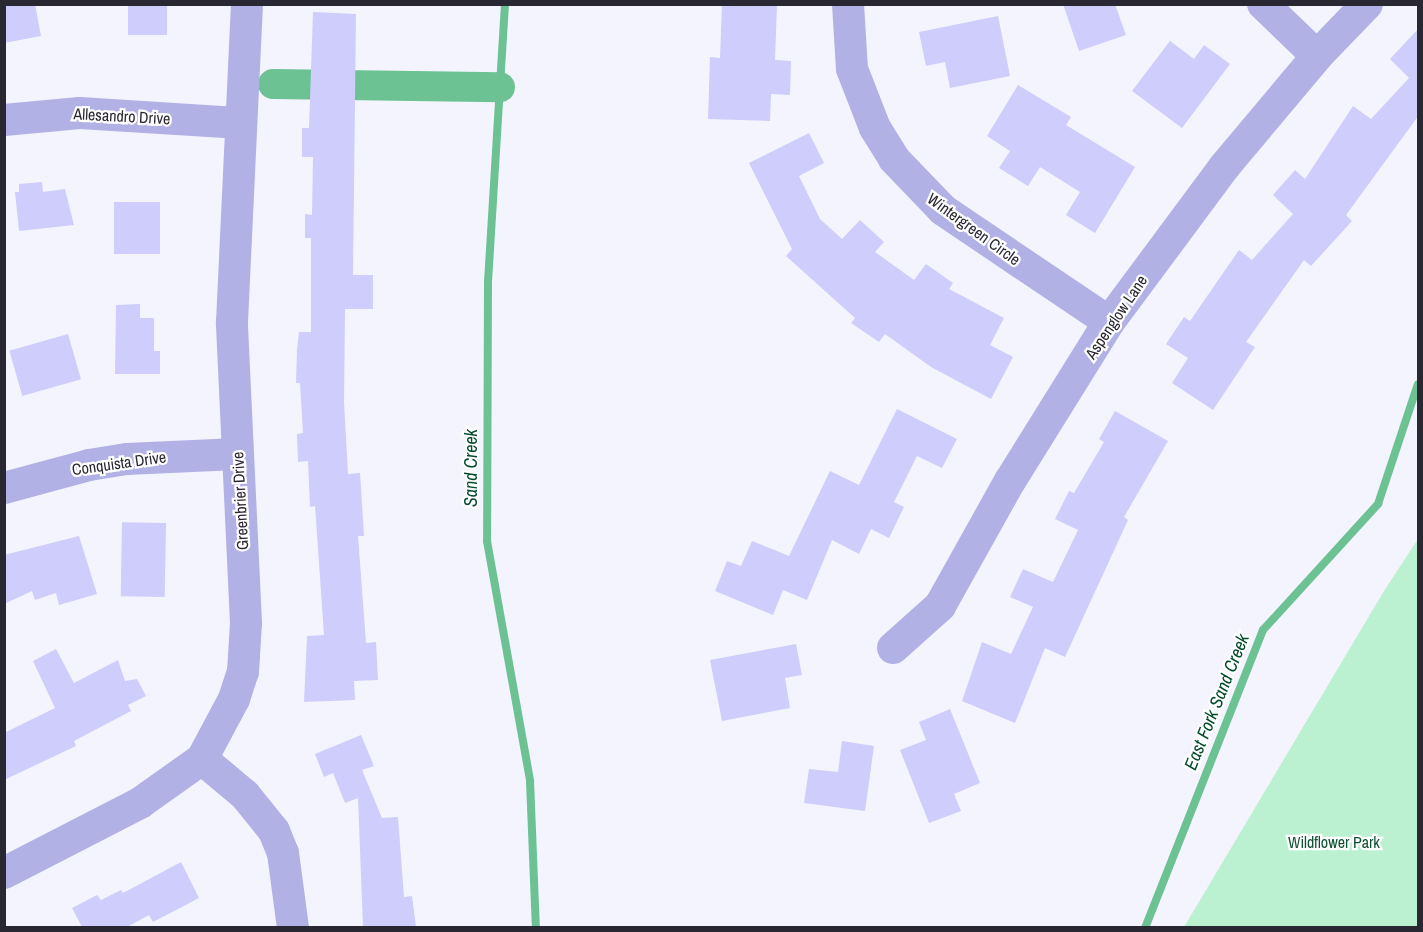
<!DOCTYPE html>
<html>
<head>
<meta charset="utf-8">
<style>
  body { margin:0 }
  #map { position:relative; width:1423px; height:932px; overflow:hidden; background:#f4f4fe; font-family:"Archivo Narrow",sans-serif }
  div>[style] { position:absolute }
  .green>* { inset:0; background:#bbf0d0 }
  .stream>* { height:8px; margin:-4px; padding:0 4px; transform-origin:4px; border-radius:4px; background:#6dc294 }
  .canal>* { height:30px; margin:-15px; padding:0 15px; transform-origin:15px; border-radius:15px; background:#6dc294 }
  .building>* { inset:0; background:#cecdfb; transform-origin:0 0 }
  .minor>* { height:32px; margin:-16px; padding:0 16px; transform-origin:16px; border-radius:16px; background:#b2b1e6 }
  span { translate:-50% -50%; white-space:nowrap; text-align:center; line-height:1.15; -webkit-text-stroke:4.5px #fff; paint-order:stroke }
  .street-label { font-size:16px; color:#292832 }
  .park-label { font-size:16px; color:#0e5133 }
  .water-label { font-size:18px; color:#024a2c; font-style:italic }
  .frame { position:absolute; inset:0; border:6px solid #292832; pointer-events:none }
</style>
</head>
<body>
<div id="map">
  <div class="green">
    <i style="clip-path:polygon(1418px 539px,1418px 927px,1184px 927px,1384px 591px)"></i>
  </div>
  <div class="stream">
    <i style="left:505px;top:4px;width:279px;rotate:93.5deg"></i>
    <i style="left:488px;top:282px;width:259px;rotate:90.2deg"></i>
    <i style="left:487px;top:541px;width:244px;rotate:79.8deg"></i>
    <i style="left:530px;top:781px;width:147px;rotate:87.7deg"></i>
    <i style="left:1145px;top:928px;width:321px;rotate:-68.4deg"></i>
    <i style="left:1263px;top:630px;width:171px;rotate:-47.6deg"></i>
    <i style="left:1378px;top:504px;width:126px;rotate:-71.6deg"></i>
  </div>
  <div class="canal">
    <i style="left:273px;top:84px;width:227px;rotate:0.8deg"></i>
  </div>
  <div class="building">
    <i style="clip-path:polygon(4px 4px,35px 4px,41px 36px,4px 43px)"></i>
    <i style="left:128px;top:4px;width:39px;height:31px"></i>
    <i style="clip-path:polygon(722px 4px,777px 4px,775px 60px,791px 61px,790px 95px,771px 94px,770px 121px,708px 119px,710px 57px,720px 58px)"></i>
    <i style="clip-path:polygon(1063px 4px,1115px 4px,1126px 35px,1079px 51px)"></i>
    <i style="clip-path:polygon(313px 12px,356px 14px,353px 275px,373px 275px,373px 309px,345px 309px,344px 402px,348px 474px,360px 473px,364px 536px,358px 536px,366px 643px,376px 642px,378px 680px,354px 681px,355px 700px,304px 702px,307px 636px,324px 635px,315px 506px,310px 507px,308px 461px,298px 462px,297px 434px,303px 433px,300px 383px,296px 383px,297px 350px,299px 332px,311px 332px,311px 238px,305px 238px,305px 214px,312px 215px,313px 157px,302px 157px,302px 128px,309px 128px)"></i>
    <i style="clip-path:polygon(998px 16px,1010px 76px,950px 88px,945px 62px,926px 66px,919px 32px)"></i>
    <i style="clip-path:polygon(1419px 28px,1419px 115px,1346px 215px,1352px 221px,1311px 266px,1304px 260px,1246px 342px,1255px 347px,1213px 410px,1172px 383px,1188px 358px,1166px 344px,1184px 317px,1190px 321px,1239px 250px,1252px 260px,1293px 214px,1273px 195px,1295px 170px,1305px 179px,1353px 106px,1371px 119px,1409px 78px,1390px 59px)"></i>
    <i style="clip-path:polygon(1170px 41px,1194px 59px,1204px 45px,1230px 64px,1182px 128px,1132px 91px)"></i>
    <i style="clip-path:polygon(1018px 85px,1071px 117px,1066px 125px,1135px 167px,1095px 233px,1066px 215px,1080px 192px,1040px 167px,1028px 186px,999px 168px,1010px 151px,987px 136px)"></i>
    <i style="clip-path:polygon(809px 133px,824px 163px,799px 176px,820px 219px,842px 239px,860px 220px,884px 242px,875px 252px,914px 280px,926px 264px,953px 283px,949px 289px,1004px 318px,990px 345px,1013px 357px,991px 399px,931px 367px,885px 334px,879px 342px,851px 323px,855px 318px,786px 256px,792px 249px,749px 163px)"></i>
    <i style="clip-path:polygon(42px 182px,43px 192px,65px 189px,74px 225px,19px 231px,15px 192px,19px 192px,19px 184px)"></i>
    <i style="left:114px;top:202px;width:46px;height:52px"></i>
    <i style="clip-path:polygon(140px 304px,140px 318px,154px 318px,154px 351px,160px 351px,160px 374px,115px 374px,116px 305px)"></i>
    <i style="left:68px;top:334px;width:47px;height:61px;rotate:74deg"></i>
    <i style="clip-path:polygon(897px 409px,957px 439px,942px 468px,917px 456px,894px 502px,904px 507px,889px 538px,871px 529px,859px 554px,832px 540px,807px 600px,783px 590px,773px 615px,715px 591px,727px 561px,741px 566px,752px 541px,789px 556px,830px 471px,859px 485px)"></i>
    <i style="clip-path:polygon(1115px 411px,1168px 441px,1124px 517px,1128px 520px,1065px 657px,1045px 648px,1015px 723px,962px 701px,982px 642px,1011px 654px,1033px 607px,1010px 597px,1023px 569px,1053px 582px,1078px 530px,1055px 519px,1069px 491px,1074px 493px,1104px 442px,1099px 439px)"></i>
    <i style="left:166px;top:523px;width:74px;height:44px;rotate:91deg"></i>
    <i style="clip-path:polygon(79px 536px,97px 594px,59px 605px,56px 593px,35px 600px,32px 591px,4px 604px,4px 555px)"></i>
    <i style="clip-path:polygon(796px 644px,802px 675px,785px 678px,790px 708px,722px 721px,710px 660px)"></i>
    <i style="clip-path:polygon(56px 649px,74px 683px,118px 660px,125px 681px,137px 679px,146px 696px,128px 705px,131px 711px,74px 741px,76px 746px,4px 780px,4px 733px,55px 708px,33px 661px)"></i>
    <i style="clip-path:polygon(950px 709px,980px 783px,954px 794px,961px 811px,929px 823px,900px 750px,926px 740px,919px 722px)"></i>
    <i style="clip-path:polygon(361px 735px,374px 766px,362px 770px,382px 818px,398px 817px,404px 897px,412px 896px,416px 927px,363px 927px,358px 798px,345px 803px,333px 773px,324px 777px,315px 754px)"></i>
    <i style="clip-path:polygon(842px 741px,874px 746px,865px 811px,804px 803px,809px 769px,838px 772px)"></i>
    <i style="clip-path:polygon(181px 862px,199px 898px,153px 922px,149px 915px,127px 927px,82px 927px,72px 908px,97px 895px,101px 900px,121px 890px,123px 893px)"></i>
  </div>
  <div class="minor">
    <i style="left:848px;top:4px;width:65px;rotate:86.5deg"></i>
    <i style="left:852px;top:69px;width:63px;rotate:68.7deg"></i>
    <i style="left:875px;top:128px;width:36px;rotate:58deg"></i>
    <i style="left:894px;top:159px;width:71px;rotate:46.1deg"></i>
    <i style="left:943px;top:210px;width:200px;rotate:34deg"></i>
    <i style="left:1263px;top:4px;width:75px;rotate:43.9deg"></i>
    <i style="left:4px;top:120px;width:76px;rotate:-5.3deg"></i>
    <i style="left:80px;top:113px;width:161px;rotate:3.6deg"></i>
    <i style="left:4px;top:488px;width:88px;rotate:-15.1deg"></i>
    <i style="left:89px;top:465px;width:38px;rotate:-9deg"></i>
    <i style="left:127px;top:459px;width:110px;rotate:-2.6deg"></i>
    <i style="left:893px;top:648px;width:63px;rotate:-41.8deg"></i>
    <i style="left:940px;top:606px;width:143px;rotate:-60.8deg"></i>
    <i style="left:1010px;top:481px;width:187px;rotate:-58.1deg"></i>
    <i style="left:1109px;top:322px;width:193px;rotate:-53.4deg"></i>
    <i style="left:1224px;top:167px;width:145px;rotate:-50deg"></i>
    <i style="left:1317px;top:56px;width:72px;rotate:-46.1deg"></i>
    <i style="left:202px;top:759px;width:56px;rotate:39.9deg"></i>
    <i style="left:245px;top:795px;width:46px;rotate:51.1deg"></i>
    <i style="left:274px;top:831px;width:24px;rotate:68deg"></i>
    <i style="left:283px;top:853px;width:76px;rotate:82.4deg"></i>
    <i style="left:4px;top:873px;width:153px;rotate:-27.2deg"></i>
    <i style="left:140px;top:803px;width:76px;rotate:-35.4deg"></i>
    <i style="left:202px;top:759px;width:68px;rotate:-61.9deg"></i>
    <i style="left:234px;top:699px;width:28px;rotate:-72deg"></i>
    <i style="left:243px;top:672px;width:49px;rotate:-86.5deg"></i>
    <i style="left:246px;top:623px;width:301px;rotate:-92.7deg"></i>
    <i style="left:232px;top:322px;width:318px;rotate:-87.3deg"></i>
  </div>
  <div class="street-label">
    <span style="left:122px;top:116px;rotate:3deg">Allesandro Drive</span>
    <span style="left:974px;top:229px;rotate:36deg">Wintergreen Circle</span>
    <span style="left:1116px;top:317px;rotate:-56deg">Aspenglow Lane</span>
    <span style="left:119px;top:463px;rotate:-8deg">Conquista Drive</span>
    <span style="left:240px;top:501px;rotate:-93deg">Greenbrier Drive</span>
  </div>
  <div class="park-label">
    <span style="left:1334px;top:842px">Wildflower Park</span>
  </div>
  <div class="water-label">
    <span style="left:471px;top:468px;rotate:-90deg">Sand Creek</span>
    <span style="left:1217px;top:702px;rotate:-68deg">East Fork Sand Creek</span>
  </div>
  <div class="frame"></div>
</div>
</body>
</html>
